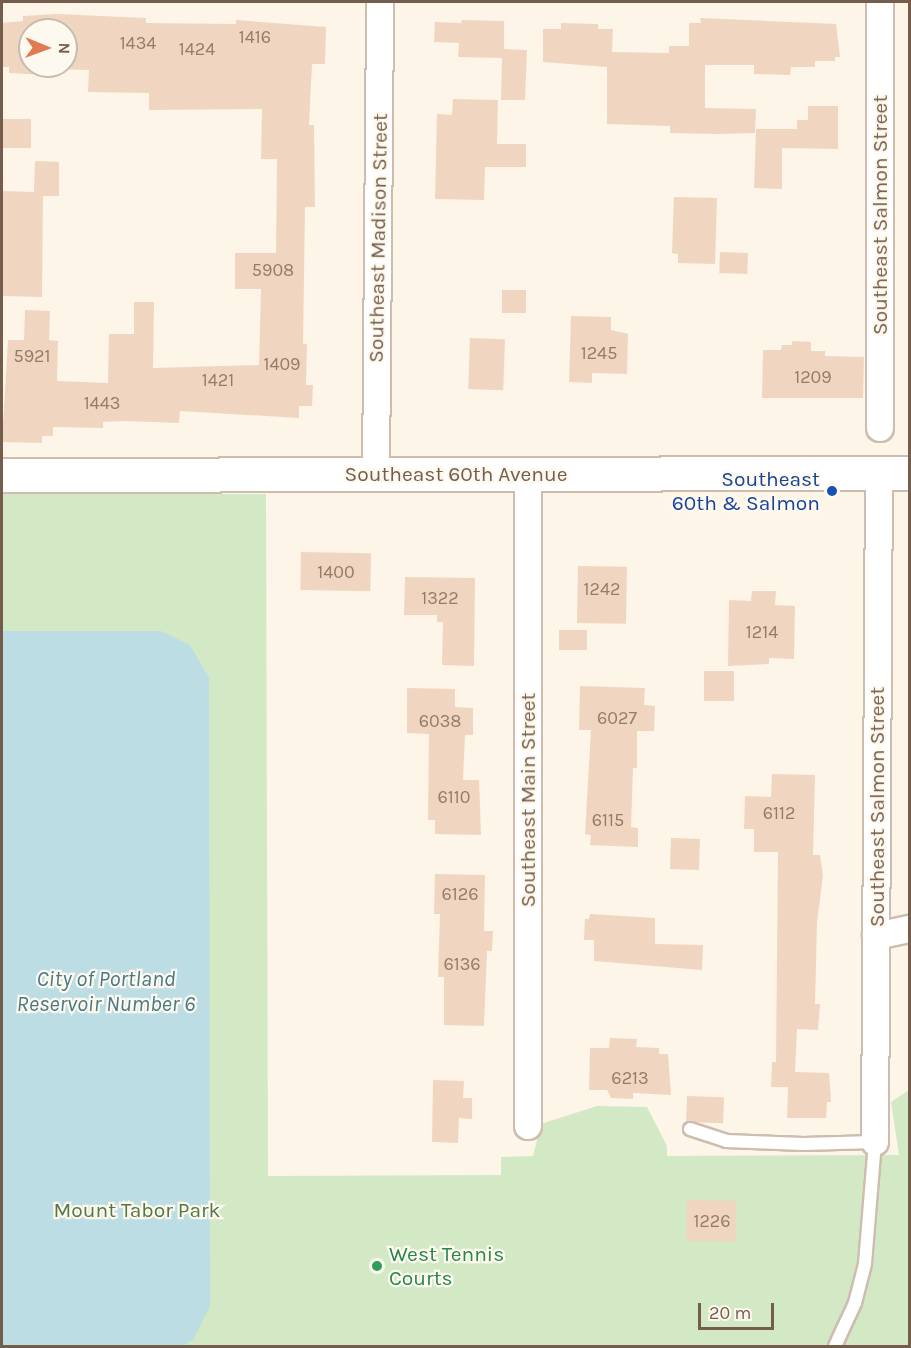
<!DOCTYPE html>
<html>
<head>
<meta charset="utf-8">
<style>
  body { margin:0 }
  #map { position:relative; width:911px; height:1348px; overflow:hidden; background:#fcf5e8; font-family:Karla,sans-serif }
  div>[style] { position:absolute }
  .green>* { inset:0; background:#d3e9c6 }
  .water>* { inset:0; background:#bddde5 }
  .building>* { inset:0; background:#f0d6c0; transform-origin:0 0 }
  .roads { filter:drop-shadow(2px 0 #cdbdae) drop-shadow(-2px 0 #cdbdae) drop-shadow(0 2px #cdbdae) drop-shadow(0 -2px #cdbdae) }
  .lane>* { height:12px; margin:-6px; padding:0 6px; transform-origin:6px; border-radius:6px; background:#fff }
  .street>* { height:26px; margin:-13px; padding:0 13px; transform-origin:13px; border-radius:13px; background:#fff }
  .secondary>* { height:33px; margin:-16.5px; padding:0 16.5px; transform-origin:16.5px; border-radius:16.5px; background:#fff }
  .dots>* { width:16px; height:16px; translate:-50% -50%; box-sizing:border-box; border:3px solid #fef9ee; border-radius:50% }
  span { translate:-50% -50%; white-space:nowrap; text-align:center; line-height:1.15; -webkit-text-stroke:4.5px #fef9ee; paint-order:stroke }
  .number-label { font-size:18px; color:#947b6a }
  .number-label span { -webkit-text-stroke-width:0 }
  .street-label { font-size:21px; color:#755d4d }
  .transit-label { font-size:21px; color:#164399 }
  .right { translate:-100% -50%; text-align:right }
  .park-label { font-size:21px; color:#527945 }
  .leisure-label { font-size:21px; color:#27864d }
  .left { translate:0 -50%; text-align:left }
  .water-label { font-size:22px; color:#477987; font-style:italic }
  .frame { position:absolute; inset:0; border:3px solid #755d4d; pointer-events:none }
  .north { position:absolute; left:18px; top:18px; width:60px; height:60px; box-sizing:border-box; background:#fef9ee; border:2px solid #c7bbae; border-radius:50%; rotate:91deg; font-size:16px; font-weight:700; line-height:24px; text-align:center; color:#755d4d }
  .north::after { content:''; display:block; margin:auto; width:21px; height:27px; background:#e07a53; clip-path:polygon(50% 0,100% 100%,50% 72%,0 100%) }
  .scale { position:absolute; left:698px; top:1303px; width:76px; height:27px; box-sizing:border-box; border:3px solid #755d4d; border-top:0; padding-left:8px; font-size:18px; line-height:21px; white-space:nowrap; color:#755d4d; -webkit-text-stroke:4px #fef9ee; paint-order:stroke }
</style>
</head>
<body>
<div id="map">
  <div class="green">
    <i style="clip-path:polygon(2px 494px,266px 494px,268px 1176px,501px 1175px,501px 1157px,533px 1156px,541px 1124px,597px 1106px,647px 1107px,667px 1146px,667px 1156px,899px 1155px,891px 1102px,909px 1090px,909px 1346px,2px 1346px)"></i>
  </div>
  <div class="water">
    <i style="clip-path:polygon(2px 631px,161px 631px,190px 645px,209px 678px,210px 1306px,193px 1340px,182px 1346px,2px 1346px)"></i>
  </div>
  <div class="building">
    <i style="clip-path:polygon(evenodd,56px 14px,146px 18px,146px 23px,236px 24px,236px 20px,326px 27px,325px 64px,312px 64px,309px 125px,314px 125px,315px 207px,305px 207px,303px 344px,307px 344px,306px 385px,313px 385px,312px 406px,299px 406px,299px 418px,180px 411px,179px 423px,124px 421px,103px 422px,103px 428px,53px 427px,53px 436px,42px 436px,42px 443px,2px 442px,8px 340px,24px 340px,25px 310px,50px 311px,49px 340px,58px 341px,57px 381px,108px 383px,109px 334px,134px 334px,134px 302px,154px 302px,153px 368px,259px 365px,261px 289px,235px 289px,235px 253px,276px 253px,277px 159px,261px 159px,262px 109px,149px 110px,149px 93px,88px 92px,89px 70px,48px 69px,48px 75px,9px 73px,9px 67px,2px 67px,2px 23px,23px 21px,23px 16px,56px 14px,30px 30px,66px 30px,66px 66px,30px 66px,30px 30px)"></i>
    <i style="clip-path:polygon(700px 18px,836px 24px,840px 57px,835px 57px,835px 61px,815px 61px,815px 67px,791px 67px,790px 75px,754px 74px,754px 65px,705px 65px,705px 108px,756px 109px,755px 133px,717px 134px,670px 133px,670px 126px,607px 124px,607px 67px,543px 62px,543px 29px,561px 29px,561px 23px,598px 24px,598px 29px,613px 29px,612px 52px,669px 53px,669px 46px,689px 46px,689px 23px,701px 23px)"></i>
    <i style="clip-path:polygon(462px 20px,504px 21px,504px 49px,527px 50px,525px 100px,501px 100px,502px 58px,458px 57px,459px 43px,434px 42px,435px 22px,461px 23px)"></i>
    <i style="clip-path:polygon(453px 99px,498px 100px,497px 144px,526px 144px,526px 167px,485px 167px,484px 200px,435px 199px,437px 114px,452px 115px)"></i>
    <i style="clip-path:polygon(808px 106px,838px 106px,838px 149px,782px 148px,782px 189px,754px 188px,756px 129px,797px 129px,797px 120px,808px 120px)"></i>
    <i style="left:2px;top:119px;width:29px;height:29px"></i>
    <i style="clip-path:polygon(35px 161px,59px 162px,59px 196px,43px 196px,42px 297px,2px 296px,2px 191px,34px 192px)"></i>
    <i style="clip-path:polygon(674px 197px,717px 198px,715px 264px,678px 263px,678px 254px,672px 253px)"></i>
    <i style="left:720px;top:252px;width:28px;height:21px;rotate:2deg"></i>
    <i style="left:502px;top:290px;width:24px;height:23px"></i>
    <i style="clip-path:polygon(571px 316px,611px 317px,611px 330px,628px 334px,627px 374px,592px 373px,592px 383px,569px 382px)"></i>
    <i style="left:470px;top:338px;width:35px;height:51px;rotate:2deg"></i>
    <i style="clip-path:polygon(792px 341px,811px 342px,811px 351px,825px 351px,825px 356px,864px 357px,863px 398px,762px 398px,763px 350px,781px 350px,782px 345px,792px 345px)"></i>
    <i style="left:301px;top:552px;width:70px;height:38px;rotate:1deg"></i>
    <i style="left:578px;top:566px;width:49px;height:57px;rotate:1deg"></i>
    <i style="clip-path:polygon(405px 577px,475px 578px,474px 666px,442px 665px,443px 622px,437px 622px,437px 615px,404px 615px)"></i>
    <i style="clip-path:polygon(752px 591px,776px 591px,775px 605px,795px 606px,794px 659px,769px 658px,769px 664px,728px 666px,729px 600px,751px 601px)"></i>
    <i style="left:559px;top:630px;width:28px;height:20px"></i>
    <i style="left:704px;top:671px;width:30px;height:30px"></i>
    <i style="clip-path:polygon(580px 686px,645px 688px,644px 705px,655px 706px,654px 731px,637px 731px,637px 768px,633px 768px,631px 827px,638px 828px,638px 847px,590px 845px,591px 835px,585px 834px,591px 730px,579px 730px)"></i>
    <i style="clip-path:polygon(407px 688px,455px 689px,455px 707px,473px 708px,473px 735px,465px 735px,463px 780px,479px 780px,481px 835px,435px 834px,435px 820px,428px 820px,429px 734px,407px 733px)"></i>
    <i style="clip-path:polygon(772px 774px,815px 775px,813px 855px,820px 855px,823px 875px,817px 922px,815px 1004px,820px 1004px,818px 1030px,797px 1029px,795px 1072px,829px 1073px,831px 1102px,827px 1102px,826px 1118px,787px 1118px,788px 1087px,771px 1087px,772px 1062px,776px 1062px,778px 852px,754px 852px,754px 829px,744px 829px,745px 796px,771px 797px)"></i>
    <i style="left:671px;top:838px;width:29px;height:31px;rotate:2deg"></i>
    <i style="clip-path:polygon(435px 874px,485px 875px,484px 931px,493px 931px,492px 951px,487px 951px,484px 1026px,444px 1025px,444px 977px,438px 977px,440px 914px,434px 914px)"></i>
    <i style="clip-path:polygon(590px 914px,655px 918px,655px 944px,703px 945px,702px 970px,594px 961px,594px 940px,584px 940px,585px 919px,589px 919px)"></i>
    <i style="clip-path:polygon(610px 1038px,637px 1039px,636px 1047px,659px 1048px,659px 1054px,668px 1054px,671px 1095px,633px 1093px,633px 1099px,611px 1098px,607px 1090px,589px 1090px,590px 1048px,609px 1048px)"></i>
    <i style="clip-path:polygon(433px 1080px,464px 1081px,463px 1098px,472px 1098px,472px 1119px,459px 1118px,458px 1143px,432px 1142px)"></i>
    <i style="left:687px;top:1096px;width:37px;height:26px;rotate:2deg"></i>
    <i style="left:687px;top:1200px;width:49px;height:41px;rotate:1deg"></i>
  </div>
  <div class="roads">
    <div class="lane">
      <i style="left:690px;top:1129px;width:38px;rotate:18deg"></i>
      <i style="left:726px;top:1141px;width:77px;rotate:2.2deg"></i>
      <i style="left:803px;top:1144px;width:72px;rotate:-1.6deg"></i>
      <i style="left:875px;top:1142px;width:122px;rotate:94.7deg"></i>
      <i style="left:865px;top:1264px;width:40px;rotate:104.4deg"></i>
      <i style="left:855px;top:1303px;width:47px;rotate:114.9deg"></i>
    </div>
    <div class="street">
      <i style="left:880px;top:2px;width:426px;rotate:90deg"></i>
      <i style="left:376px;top:474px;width:472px;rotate:-89.5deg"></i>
      <i style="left:528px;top:474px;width:652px;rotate:90deg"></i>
      <i style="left:876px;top:936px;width:35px;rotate:-12deg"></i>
      <i style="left:875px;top:1142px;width:669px;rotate:-89.66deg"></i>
    </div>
    <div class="secondary">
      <i style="left:2px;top:475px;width:908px;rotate:-0.13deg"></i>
    </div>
  </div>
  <div class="dots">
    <i style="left:832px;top:491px;background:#1a4fb4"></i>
    <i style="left:377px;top:1266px;background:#2e9e5b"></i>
  </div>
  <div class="number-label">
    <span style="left:255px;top:37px">1416</span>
    <span style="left:138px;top:43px">1434</span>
    <span style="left:197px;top:49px">1424</span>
    <span style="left:273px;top:270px">5908</span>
    <span style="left:599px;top:353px">1245</span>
    <span style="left:32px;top:356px">5921</span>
    <span style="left:282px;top:364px">1409</span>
    <span style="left:813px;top:377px">1209</span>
    <span style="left:218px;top:380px">1421</span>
    <span style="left:102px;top:403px">1443</span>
    <span style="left:336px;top:572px">1400</span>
    <span style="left:602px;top:589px">1242</span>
    <span style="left:440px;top:598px">1322</span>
    <span style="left:762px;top:632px">1214</span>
    <span style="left:617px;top:718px">6027</span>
    <span style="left:440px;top:721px">6038</span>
    <span style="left:454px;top:797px">6110</span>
    <span style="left:779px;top:813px">6112</span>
    <span style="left:608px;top:820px">6115</span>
    <span style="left:460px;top:894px">6126</span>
    <span style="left:462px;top:964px">6136</span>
    <span style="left:630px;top:1078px">6213</span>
    <span style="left:712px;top:1221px">1226</span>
  </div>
  <div class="street-label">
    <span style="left:880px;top:215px;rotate:-90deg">Southeast Salmon Street</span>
    <span style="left:378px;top:238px;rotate:-89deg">Southeast Madison Street</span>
    <span style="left:456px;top:474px">Southeast 60th Avenue</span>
    <span style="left:528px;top:800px;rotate:-90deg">Southeast Main Street</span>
    <span style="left:877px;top:807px;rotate:-90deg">Southeast Salmon Street</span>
  </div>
  <div class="transit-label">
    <span class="right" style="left:820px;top:491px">Southeast<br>60th &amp; Salmon</span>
  </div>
  <div class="park-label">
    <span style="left:137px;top:1210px">Mount Tabor Park</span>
  </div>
  <div class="leisure-label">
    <span class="left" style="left:389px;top:1266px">West Tennis<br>Courts</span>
  </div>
  <div class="water-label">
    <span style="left:106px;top:992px">City of Portland<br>Reservoir Number 6</span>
  </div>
  <div class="frame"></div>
  <div class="north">N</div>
  <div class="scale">20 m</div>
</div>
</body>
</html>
